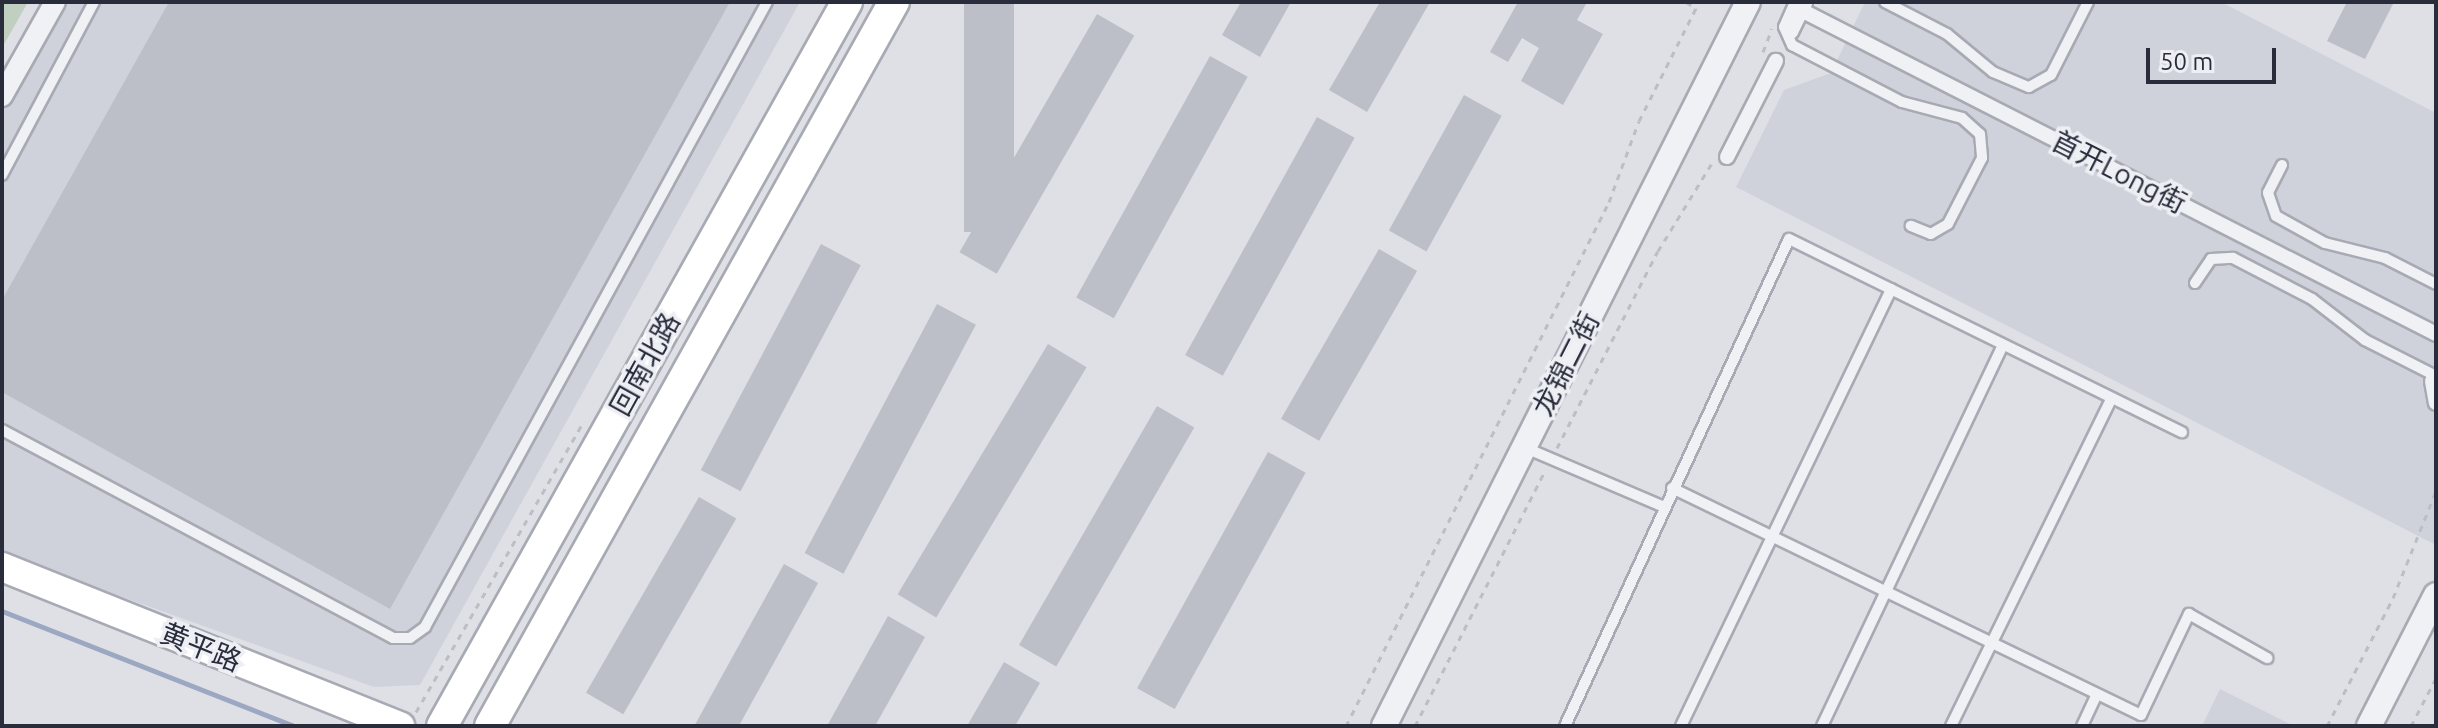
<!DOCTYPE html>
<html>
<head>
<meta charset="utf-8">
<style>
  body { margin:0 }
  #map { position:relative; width:2438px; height:728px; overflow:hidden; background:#dee0e6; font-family:Ubuntu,"Noto Sans SC",sans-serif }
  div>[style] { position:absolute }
  .built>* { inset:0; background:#d0d2db }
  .green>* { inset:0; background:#c1cfc0 }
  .stream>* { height:5px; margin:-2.5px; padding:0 2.5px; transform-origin:2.5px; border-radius:2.5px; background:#9ca8c2 }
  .building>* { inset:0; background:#bcbec8; transform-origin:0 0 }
  .path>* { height:3px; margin-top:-1.5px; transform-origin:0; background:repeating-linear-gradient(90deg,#bcbec5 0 6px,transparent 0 12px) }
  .roads { filter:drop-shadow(2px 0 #a8aab3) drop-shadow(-2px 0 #a8aab3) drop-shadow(0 2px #a8aab3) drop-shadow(0 -2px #a8aab3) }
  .service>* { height:10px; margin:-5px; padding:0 5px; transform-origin:5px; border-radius:5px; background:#f0f1f5 }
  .pedestrian>* { height:14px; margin:-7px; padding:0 7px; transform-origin:7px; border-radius:7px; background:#f0f1f5 }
  .minor>* { height:20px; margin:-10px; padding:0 10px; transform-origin:10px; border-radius:10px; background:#f0f1f5 }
  .tertiary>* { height:24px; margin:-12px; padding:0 12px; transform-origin:12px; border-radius:12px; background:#f0f1f5 }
  .secondary>* { height:28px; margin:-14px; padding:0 14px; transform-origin:14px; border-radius:14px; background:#fff }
  .primary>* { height:30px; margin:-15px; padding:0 15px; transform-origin:15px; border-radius:15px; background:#fff }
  span { translate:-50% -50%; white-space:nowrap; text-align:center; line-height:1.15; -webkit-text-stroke:7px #edeff4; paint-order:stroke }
  .street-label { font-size:28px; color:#292c3b }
  .frame { position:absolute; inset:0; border:4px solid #292c3b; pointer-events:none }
  .scale { position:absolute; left:2146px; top:48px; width:130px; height:36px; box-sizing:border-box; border:4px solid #292c3b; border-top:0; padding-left:10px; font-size:24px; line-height:28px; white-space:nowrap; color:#292c3b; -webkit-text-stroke:6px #edeff4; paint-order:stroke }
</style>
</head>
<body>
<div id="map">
  <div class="built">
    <i style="clip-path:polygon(62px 2px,800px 2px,420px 685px,374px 687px,2px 554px,2px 109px)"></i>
    <i style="clip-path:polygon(1865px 2px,2221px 2px,2436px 113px,2436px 545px,1736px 187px,1784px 90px,1831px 73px)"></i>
    <i style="clip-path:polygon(2220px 689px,2294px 726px,2202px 726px)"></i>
  </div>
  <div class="green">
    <i style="clip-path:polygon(2px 2px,28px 2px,2px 48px)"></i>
  </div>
  <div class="stream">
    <i style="left:2px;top:611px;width:314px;rotate:21.5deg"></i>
  </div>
  <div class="building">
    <i style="clip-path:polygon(169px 2px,730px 2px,390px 609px,2px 392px,2px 300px)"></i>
    <i style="left:964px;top:2px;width:50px;height:230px"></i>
    <i style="clip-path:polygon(1241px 2px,1291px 2px,1260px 57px,1222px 35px)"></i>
    <i style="clip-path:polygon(1380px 2px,1430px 2px,1367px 112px,1329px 90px)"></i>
    <i style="clip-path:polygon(1518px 2px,1582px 2px,1586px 4px,1577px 20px,1603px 34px,1563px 105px,1521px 81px,1539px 48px,1522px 38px,1508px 62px,1490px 52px)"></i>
    <i style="clip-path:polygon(2347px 2px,2394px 2px,2365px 59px,2327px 41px)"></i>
    <i style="left:1097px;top:14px;width:43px;height:275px;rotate:30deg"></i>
    <i style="left:1210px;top:56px;width:43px;height:276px;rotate:29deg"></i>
    <i style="left:1464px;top:95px;width:43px;height:155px;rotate:29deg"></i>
    <i style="left:1317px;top:117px;width:43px;height:272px;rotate:29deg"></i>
    <i style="left:821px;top:244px;width:45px;height:256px;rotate:28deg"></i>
    <i style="left:1379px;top:249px;width:44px;height:196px;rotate:30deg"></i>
    <i style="left:937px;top:304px;width:44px;height:282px;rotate:28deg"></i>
    <i style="left:1048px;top:344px;width:45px;height:292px;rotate:31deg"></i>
    <i style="left:1157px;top:406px;width:43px;height:276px;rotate:30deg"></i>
    <i style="left:1268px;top:452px;width:43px;height:270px;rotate:29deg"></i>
    <i style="left:699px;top:497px;width:43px;height:226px;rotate:30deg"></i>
    <i style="left:784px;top:564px;width:39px;height:186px;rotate:29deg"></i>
    <i style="clip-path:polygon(888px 616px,925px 637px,875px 726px,827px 726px)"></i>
    <i style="clip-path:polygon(1004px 662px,1040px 683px,1015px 726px,967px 726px)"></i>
  </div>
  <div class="path">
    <i style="left:1686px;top:2px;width:12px;rotate:31deg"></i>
    <i style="left:1763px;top:52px;width:25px;rotate:-69deg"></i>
    <i style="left:1557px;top:448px;width:221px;rotate:-62.9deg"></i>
    <i style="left:1658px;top:251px;width:103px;rotate:-58.5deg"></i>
    <i style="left:416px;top:712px;width:336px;rotate:-60deg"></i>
    <i style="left:1346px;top:726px;width:586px;rotate:-63.35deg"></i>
    <i style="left:1609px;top:202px;width:86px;rotate:-69.7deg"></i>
    <i style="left:1639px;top:121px;width:133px;rotate:-63.2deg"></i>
    <i style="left:1415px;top:726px;width:288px;rotate:-63deg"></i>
    <i style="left:2327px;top:726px;width:144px;rotate:-62.7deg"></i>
    <i style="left:2393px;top:598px;width:115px;rotate:-68.1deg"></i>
    <i style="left:2411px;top:726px;width:54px;rotate:-62.5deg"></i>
  </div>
  <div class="roads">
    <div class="service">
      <i style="left:1795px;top:2px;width:27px;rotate:114deg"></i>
      <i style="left:1784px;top:27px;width:20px;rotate:66deg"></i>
      <i style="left:1792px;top:45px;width:124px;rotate:27.4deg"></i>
      <i style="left:1902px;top:102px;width:62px;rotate:14.9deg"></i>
      <i style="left:1962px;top:118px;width:24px;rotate:42deg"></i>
      <i style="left:1980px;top:134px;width:24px;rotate:85deg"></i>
      <i style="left:1982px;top:158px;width:74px;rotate:117.3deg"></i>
      <i style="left:1948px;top:224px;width:20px;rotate:150deg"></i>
      <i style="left:1931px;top:234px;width:22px;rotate:-158deg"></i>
      <i style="left:1885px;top:2px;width:70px;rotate:27.3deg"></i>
      <i style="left:1947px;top:34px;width:60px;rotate:39.6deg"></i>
      <i style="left:1993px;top:72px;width:39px;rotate:23deg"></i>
      <i style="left:2029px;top:87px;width:25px;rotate:-29deg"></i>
      <i style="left:2051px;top:75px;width:82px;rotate:-63.1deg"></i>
      <i style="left:2282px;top:165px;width:31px;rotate:117deg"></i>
      <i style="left:2268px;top:193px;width:24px;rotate:71deg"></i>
      <i style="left:2276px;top:216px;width:56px;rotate:28.9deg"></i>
      <i style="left:2325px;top:243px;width:62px;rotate:14deg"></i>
      <i style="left:2385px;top:258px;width:57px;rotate:27deg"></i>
      <i style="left:2px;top:175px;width:196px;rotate:-62deg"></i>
      <i style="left:2195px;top:283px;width:29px;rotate:-56deg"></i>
      <i style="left:2211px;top:259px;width:22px;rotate:-3deg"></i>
      <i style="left:2233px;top:258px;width:89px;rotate:27.4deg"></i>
      <i style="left:2312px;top:299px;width:67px;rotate:37.7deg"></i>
      <i style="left:2365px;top:340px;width:80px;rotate:26.9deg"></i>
      <i style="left:2px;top:430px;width:443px;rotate:28deg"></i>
      <i style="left:393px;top:638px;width:17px"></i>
      <i style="left:410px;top:638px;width:19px;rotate:-36deg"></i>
      <i style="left:425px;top:627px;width:712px;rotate:-61.31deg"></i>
      <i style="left:1526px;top:448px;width:150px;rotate:23.1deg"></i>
      <i style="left:1672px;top:488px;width:521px;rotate:25.83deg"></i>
      <i style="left:2141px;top:715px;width:112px;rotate:-64.6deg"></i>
      <i style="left:2189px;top:614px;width:90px;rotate:29.4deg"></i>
      <i style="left:1565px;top:726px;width:536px;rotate:-65.3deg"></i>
      <i style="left:1789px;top:239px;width:438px;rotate:26.2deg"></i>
      <i style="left:1681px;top:726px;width:485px;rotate:-64.3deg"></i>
      <i style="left:1822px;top:726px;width:422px;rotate:-64.6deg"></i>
      <i style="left:1951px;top:726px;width:365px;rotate:-63.9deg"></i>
      <i style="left:2082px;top:726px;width:35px;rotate:-65deg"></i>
    </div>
    <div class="pedestrian">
      <i style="left:1801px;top:10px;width:713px;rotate:27.03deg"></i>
      <i style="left:1791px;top:32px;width:32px;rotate:-64deg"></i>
      <i style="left:1727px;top:157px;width:108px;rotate:-63deg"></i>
      <i style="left:2432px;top:381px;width:22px;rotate:80deg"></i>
    </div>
    <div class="minor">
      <i style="left:2px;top:96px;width:108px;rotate:-60.6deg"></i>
    </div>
    <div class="tertiary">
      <i style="left:1384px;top:726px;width:810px;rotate:-63.31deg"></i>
      <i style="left:2369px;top:726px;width:147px;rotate:-62.9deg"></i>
    </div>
    <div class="secondary">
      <i style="left:2px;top:567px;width:429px;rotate:21.8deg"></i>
    </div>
    <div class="primary">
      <i style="left:442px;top:726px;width:830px;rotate:-60.78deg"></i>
      <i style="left:490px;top:726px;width:829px;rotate:-60.84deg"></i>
    </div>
  </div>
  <div class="street-label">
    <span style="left:2119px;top:172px;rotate:27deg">首开Long街</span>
    <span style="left:645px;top:364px;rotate:-61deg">回南北路</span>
    <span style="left:1566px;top:364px;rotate:-63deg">龙锦二街</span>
    <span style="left:201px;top:647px;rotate:22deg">黄平路</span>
  </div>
  <div class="frame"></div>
  <div class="scale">50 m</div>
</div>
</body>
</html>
